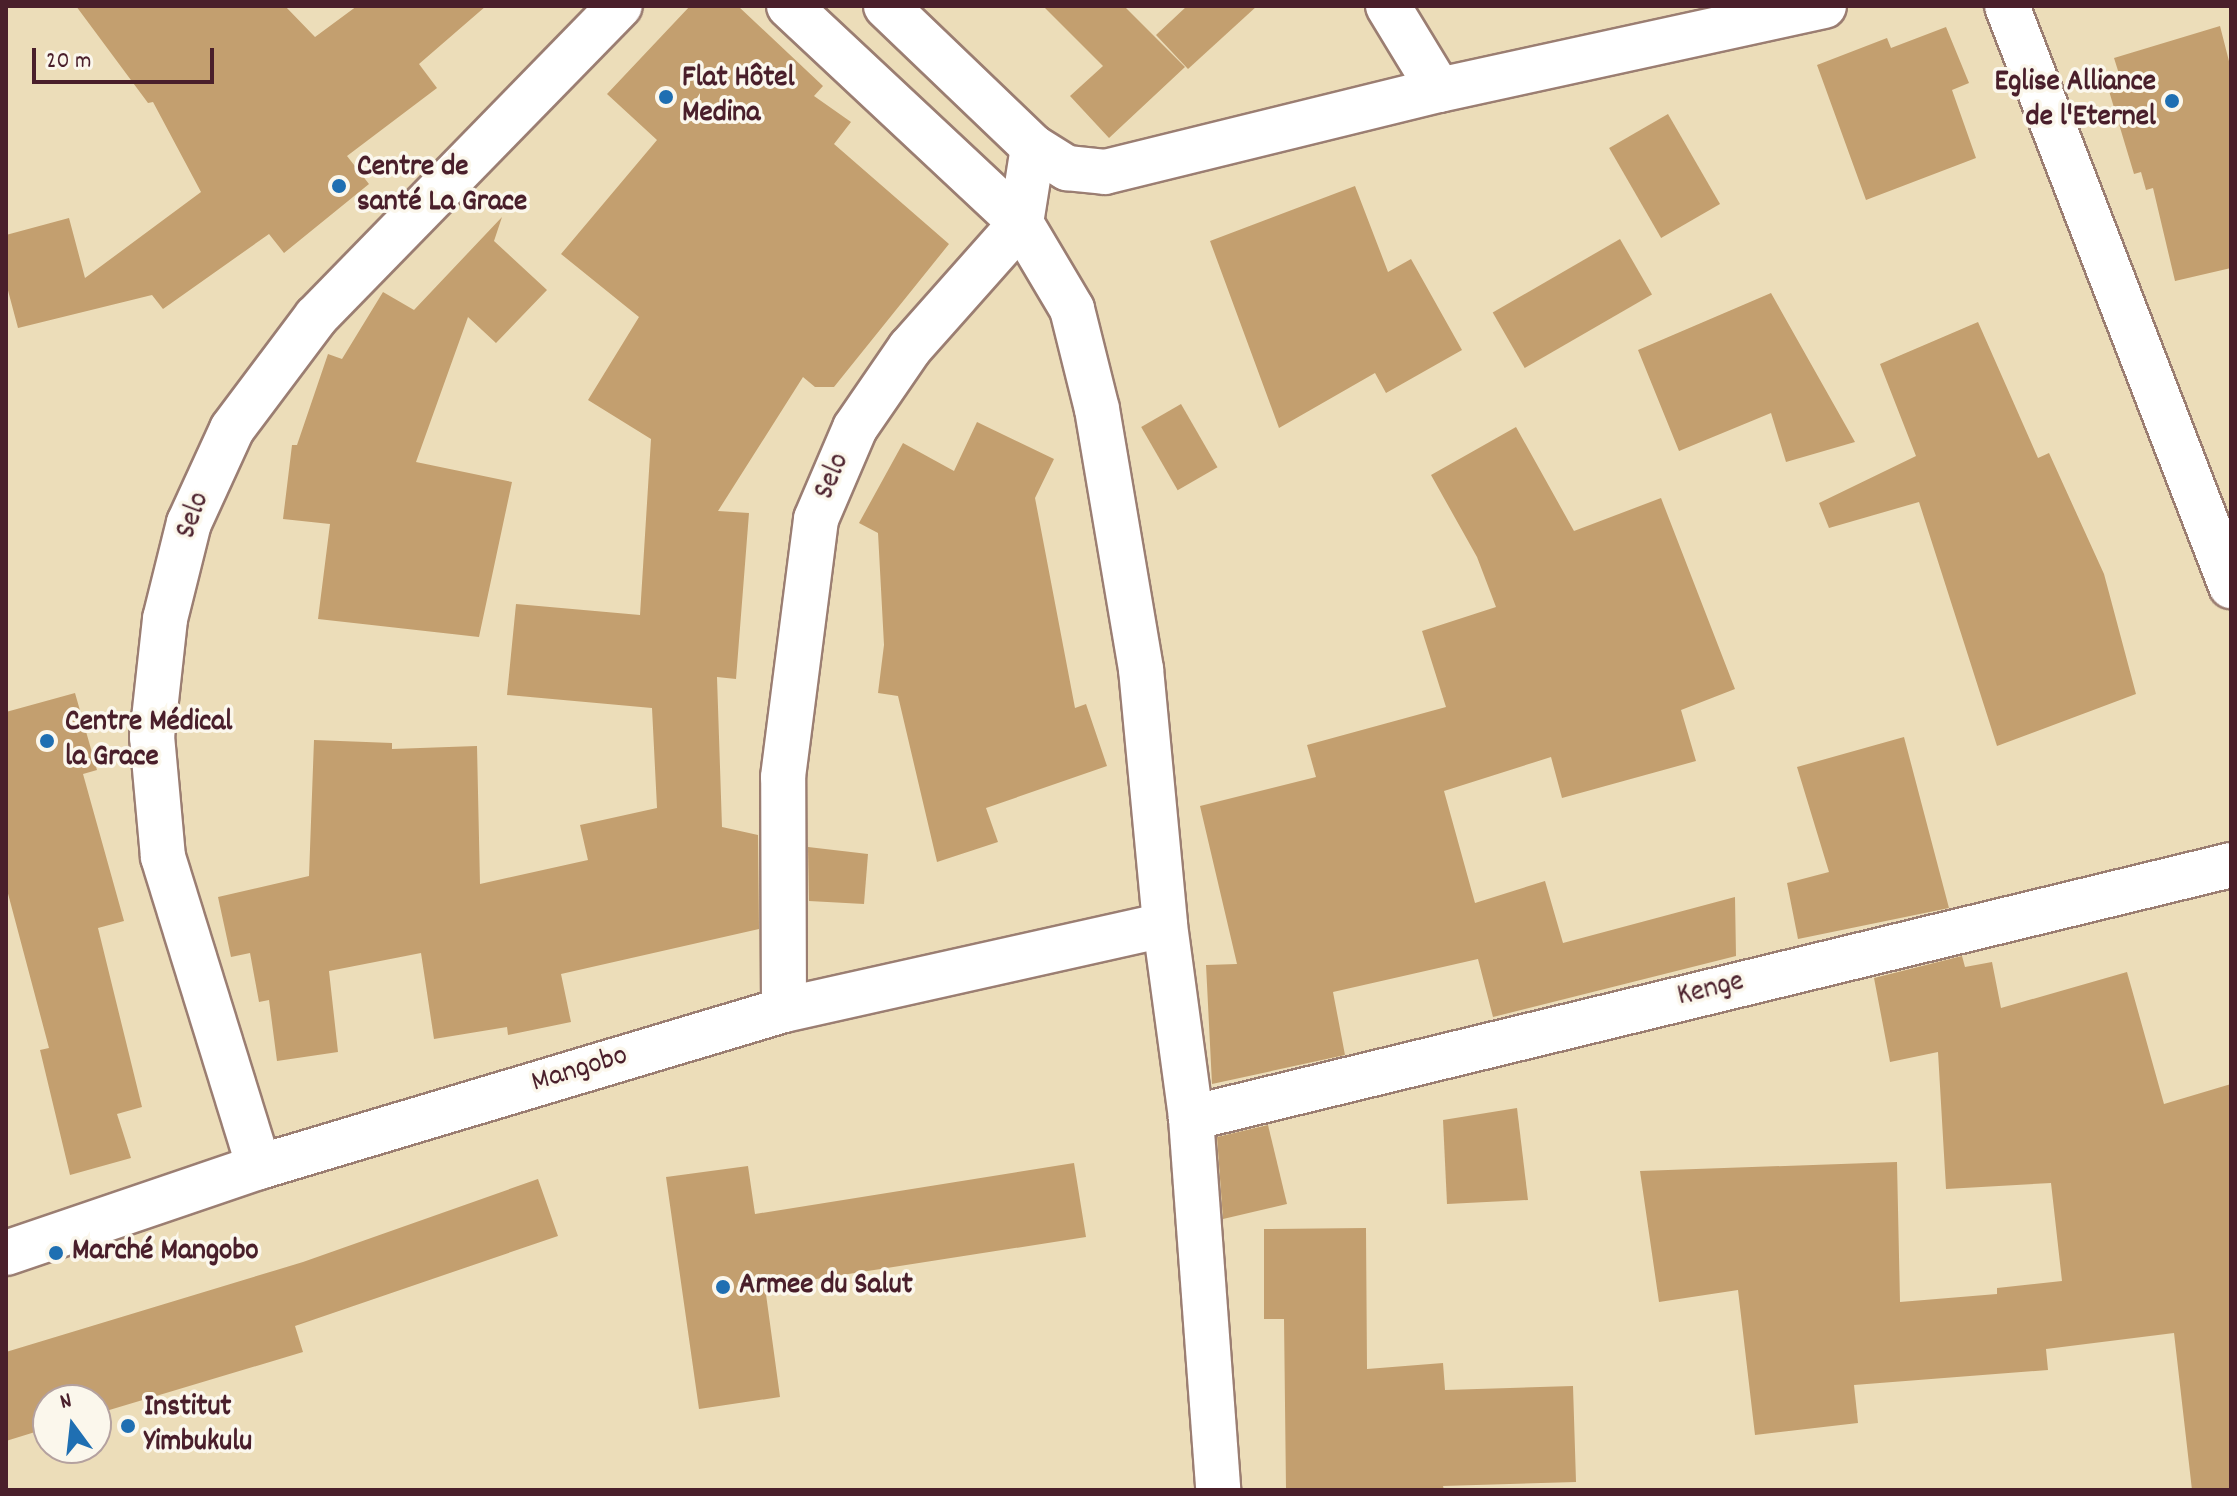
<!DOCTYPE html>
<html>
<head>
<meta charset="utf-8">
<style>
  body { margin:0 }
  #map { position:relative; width:2237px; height:1496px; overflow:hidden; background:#ecddb9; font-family:Dekko,sans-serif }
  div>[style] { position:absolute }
  .building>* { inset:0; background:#c39f6f; transform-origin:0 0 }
  .roads { filter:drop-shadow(2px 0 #9b7e72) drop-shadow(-2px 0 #9b7e72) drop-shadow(0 2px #9b7e72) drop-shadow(0 -2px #9b7e72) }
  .minor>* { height:44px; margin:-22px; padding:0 22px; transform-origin:22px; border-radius:22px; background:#fff }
  .dots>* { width:22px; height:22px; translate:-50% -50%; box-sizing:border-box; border:4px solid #fbf7ec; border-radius:50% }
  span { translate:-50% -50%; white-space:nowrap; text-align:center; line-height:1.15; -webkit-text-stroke:7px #fbf7ec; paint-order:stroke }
  .poi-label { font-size:30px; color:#4a1f2b; font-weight:700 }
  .left { translate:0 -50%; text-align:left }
  .right { translate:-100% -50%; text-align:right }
  .street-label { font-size:30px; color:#4a1f2b }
  .frame { position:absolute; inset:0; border:8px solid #4a1f2b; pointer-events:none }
  .north { position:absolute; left:32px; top:1384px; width:80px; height:80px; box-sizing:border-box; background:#fbf7ec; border:2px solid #b4a19f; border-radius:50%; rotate:345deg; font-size:22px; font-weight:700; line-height:32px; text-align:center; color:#4a1f2b }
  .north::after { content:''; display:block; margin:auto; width:28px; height:36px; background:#1f6fb2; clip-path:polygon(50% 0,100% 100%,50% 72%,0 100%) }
  .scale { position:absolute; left:32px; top:48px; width:182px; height:36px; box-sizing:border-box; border:4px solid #4a1f2b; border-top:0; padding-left:10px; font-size:24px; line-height:28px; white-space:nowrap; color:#4a1f2b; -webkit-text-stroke:6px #fbf7ec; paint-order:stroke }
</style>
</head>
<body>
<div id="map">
  <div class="building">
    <i style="clip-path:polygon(76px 6px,285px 6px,315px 37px,357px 6px,486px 6px,419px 64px,437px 88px,347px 156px,369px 184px,284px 253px,269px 234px,163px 309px,152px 295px,18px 328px,6px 283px,6px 235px,69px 218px,85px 278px,201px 192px,153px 102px,148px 103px)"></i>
    <i style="clip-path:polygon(690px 6px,738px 6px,823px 86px,814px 96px,851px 122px,834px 144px,949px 244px,834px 387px,815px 387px,803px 377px,718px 511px,749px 513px,736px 679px,717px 677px,722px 827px,758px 835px,759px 929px,561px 974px,571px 1022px,508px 1035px,507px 1027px,434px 1039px,421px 953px,329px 971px,338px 1052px,277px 1061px,269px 1000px,259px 1002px,250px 953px,231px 957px,218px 897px,309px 876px,314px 740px,392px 743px,392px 749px,477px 746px,480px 884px,588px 860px,580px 825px,657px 808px,652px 708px,507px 695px,516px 604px,640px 615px,651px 439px,588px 400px,639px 317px,561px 254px,657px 140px,607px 94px)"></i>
    <i style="clip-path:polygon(1043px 6px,1124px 6px,1185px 67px,1109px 138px,1070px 96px,1103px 66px)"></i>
    <i style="clip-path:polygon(1187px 6px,1257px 6px,1188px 69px,1156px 35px)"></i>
    <i style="clip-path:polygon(2220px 26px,2231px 69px,2231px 268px,2175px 281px,2153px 188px,2146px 190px,2141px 172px,2134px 174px,2106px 81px,2120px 77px,2114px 58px)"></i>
    <i style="clip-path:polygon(1946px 27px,1969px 83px,1952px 90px,1976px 158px,1866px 200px,1817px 65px,1887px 38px,1891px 48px)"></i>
    <i style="left:1668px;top:114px;width:104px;height:68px;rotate:60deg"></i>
    <i style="clip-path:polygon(1355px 186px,1388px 272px,1411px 259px,1462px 350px,1386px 393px,1375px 373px,1279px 428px,1210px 241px)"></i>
    <i style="clip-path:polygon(502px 217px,494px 241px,547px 290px,496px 343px,468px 317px,416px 462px,512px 482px,479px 637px,318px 619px,330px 524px,283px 519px,292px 445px,297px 445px,328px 354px,342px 359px,383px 292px,414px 310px)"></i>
    <i style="left:1620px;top:239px;width:64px;height:147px;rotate:60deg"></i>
    <i style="clip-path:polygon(1771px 293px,1855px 442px,1786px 462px,1771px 413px,1679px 451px,1638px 350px)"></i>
    <i style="clip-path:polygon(1978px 322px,2038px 458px,2049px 453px,2104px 574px,2136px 694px,1997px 746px,1919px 502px,1829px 528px,1819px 503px,1916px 456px,1880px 364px)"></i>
    <i style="left:1181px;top:404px;width:73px;height:46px;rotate:60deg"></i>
    <i style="clip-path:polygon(977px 422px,1054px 459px,1035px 498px,1075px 708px,1086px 704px,1107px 766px,986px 808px,998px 842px,937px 862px,898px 696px,878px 693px,884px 645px,878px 533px,859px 523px,903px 443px,954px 471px)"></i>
    <i style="clip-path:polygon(1516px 427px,1574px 531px,1661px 498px,1735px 689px,1681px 710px,1696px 761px,1562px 798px,1551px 757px,1444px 791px,1475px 903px,1545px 881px,1563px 943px,1735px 897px,1736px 956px,1493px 1017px,1478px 959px,1333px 992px,1345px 1055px,1212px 1084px,1206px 965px,1237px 964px,1200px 806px,1316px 777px,1307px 745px,1446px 707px,1422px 631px,1496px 607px,1477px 557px,1431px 475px)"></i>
    <i style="clip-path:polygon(75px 693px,97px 770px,83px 774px,124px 921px,98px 928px,142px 1107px,117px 1114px,131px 1158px,70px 1175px,40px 1050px,49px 1048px,6px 886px,6px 712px)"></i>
    <i style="clip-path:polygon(1904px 737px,1949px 908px,1798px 939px,1787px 883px,1829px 872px,1797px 767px)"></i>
    <i style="clip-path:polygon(808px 847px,868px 854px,864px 904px,809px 901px)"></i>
    <i style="clip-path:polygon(1962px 956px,1965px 967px,1992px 962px,2001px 1008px,2127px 972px,2164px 1104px,2231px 1084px,2231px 1490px,2192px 1490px,2174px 1333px,2046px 1349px,2048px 1370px,1854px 1385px,1858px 1423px,1755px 1435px,1738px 1290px,1659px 1302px,1640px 1171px,1897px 1162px,1900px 1302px,1997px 1294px,1997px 1288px,2062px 1281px,2051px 1183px,1946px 1189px,1938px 1052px,1890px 1062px,1874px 978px)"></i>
    <i style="clip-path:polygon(1517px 1108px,1528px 1200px,1447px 1204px,1443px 1120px)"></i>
    <i style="clip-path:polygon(1268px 1125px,1287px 1204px,1223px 1219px,1217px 1137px)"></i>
    <i style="clip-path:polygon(1074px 1163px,1086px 1237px,765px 1287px,780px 1397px,699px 1409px,666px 1177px,748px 1166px,755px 1214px)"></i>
    <i style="clip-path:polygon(538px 1179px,558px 1236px,295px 1326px,303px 1352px,96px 1414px,96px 1400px,48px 1400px,48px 1428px,6px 1441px,6px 1352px,303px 1262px)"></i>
    <i style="clip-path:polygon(1366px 1228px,1367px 1369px,1443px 1363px,1445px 1390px,1573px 1386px,1576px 1482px,1443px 1486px,1444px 1490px,1286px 1490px,1284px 1319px,1264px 1319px,1264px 1229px)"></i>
  </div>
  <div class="roads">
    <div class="minor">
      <i style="left:789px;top:6px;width:318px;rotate:43.1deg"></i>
      <i style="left:1021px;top:223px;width:100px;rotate:59.3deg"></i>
      <i style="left:1072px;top:309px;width:103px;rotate:76deg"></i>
      <i style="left:1097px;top:409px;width:264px;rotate:80.4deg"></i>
      <i style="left:1141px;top:669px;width:257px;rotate:84.6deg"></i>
      <i style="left:1165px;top:925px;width:195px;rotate:82.3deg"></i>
      <i style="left:1191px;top:1118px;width:373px;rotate:85.8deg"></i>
      <i style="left:886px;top:6px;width:204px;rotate:43.8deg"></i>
      <i style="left:1033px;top:147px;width:40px;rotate:32deg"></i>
      <i style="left:1067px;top:168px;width:38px;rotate:6deg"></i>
      <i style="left:1105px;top:172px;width:344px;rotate:-13.8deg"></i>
      <i style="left:1439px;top:90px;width:394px;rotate:-12.3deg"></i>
      <i style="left:1388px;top:6px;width:98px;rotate:58.7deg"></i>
      <i style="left:2007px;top:6px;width:622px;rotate:68.88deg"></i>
      <i style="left:784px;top:1010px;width:233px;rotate:-90.2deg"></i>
      <i style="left:783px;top:777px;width:260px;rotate:-82.7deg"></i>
      <i style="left:816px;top:519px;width:99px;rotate:-66.8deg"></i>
      <i style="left:855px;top:428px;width:97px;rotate:-55.5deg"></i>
      <i style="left:910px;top:348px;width:167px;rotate:-48.4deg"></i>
      <i style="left:1021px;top:223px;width:77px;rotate:-81deg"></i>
      <i style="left:1191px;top:1118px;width:1070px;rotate:-13.67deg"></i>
      <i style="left:259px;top:1167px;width:325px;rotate:-107.2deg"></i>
      <i style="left:163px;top:857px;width:121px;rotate:-95.2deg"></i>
      <i style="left:152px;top:737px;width:119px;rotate:-83.7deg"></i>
      <i style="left:165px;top:619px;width:99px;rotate:-76deg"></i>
      <i style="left:189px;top:523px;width:103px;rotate:-65.4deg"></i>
      <i style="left:232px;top:429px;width:140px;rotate:-53.1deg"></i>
      <i style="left:316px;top:317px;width:435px;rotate:-45.7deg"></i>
      <i style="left:6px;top:1253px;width:267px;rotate:-18.8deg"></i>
      <i style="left:259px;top:1167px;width:548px;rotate:-16.65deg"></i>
      <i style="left:784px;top:1010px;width:390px;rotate:-12.6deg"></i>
    </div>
  </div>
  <div class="dots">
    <i style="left:666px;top:97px;background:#1f6fb2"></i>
    <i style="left:2172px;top:101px;background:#1f6fb2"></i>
    <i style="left:339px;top:186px;background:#1f6fb2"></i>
    <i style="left:47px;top:741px;background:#1f6fb2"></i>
    <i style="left:56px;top:1253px;background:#1f6fb2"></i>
    <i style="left:723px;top:1287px;background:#1f6fb2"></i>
    <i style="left:128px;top:1426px;background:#1f6fb2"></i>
  </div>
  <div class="poi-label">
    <span class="left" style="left:682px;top:97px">Flat Hôtel<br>Medina</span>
    <span class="right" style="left:2156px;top:101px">Eglise Alliance<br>de l'Eternel</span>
    <span class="left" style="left:357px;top:186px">Centre de<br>santé La Grace</span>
    <span class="left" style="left:65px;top:741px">Centre Médical<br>la Grace</span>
    <span class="left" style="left:72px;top:1253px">Marché Mangobo</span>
    <span class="left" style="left:739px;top:1287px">Armee du Salut</span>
    <span class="left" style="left:144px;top:1426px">Institut<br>Yimbukulu</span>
  </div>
  <div class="street-label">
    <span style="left:834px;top:477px;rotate:-67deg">Selo</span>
    <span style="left:195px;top:516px;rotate:-70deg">Selo</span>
    <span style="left:1711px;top:991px;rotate:-14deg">Kenge</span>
    <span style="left:580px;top:1071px;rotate:-17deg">Mangobo</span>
  </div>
  <div class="frame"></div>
  <div class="north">N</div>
  <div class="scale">20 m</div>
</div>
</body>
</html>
